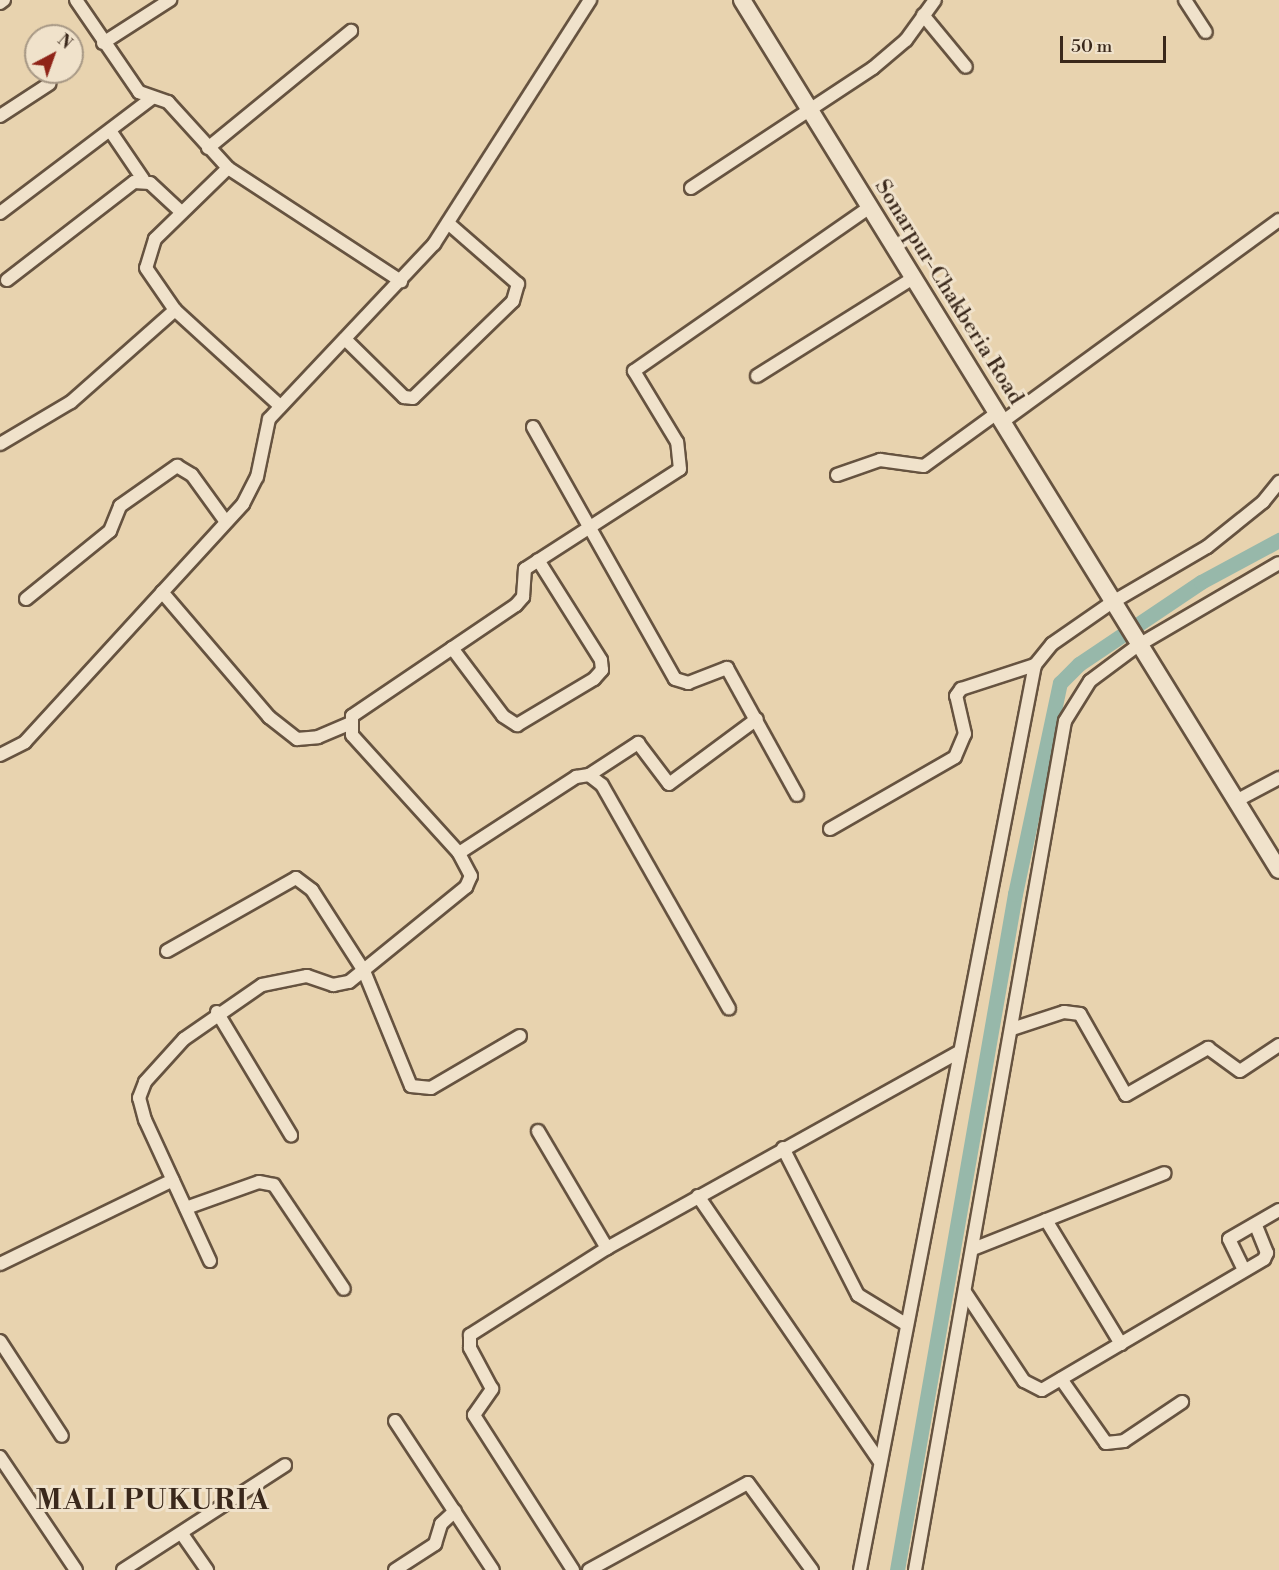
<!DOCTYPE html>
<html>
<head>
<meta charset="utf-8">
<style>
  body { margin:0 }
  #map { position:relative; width:1279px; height:1570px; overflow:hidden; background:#e8d3af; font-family:"Libre Bodoni",serif }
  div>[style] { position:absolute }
  .canal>* { height:15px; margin:-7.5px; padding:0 7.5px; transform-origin:7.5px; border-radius:7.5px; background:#97b8aa }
  .roads { filter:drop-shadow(2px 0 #665340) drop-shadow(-2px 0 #665340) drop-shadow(0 2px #665340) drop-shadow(0 -2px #665340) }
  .minor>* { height:12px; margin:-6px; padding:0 6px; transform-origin:6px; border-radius:6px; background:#f0e2cb }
  .secondary>* { height:16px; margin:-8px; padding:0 8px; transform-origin:8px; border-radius:8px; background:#f0e2cb }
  span { translate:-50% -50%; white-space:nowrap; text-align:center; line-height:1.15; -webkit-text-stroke:6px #f0e2cb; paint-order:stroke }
  .street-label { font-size:22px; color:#3a281b }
  .district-label { font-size:28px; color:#3a281b; font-weight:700; letter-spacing:1.5px }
  .north { position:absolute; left:24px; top:24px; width:60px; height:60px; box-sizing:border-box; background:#f0e2cb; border:2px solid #a79885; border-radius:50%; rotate:41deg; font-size:16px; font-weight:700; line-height:24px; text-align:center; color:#3a281b }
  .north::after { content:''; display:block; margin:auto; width:21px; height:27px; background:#8f2418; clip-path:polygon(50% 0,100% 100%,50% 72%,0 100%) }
  .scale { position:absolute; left:1060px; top:36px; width:106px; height:27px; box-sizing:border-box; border:3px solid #3a281b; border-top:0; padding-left:8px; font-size:18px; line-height:21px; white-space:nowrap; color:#3a281b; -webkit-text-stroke:4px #f0e2cb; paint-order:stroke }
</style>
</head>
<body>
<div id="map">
  <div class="canal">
    <i style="left:897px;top:1570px;width:686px;rotate:-80.1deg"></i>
    <i style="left:1015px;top:894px;width:216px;rotate:-78deg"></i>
    <i style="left:1060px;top:683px;width:27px;rotate:-45deg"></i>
    <i style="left:1079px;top:664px;width:147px;rotate:-33.9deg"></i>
    <i style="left:1201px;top:582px;width:89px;rotate:-28.3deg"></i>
  </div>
  <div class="roads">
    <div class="minor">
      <i style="left:76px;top:0;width:112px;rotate:55.6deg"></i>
      <i style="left:139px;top:92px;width:31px;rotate:19deg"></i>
      <i style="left:168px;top:102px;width:89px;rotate:47.7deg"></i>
      <i style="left:228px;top:168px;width:207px;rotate:33.2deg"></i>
      <i style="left:1185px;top:0;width:38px;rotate:57deg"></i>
      <i style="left:0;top:3px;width:5px;rotate:-37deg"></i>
      <i style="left:923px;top:15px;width:67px;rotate:50.4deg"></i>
      <i style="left:103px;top:43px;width:80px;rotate:-32.7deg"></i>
      <i style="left:0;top:116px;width:59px;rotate:-33.1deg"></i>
      <i style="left:111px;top:132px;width:57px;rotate:55.8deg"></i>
      <i style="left:208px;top:148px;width:185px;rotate:-39.3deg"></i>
      <i style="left:228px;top:168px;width:102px;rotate:135.8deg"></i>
      <i style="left:155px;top:239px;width:30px;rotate:107deg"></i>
      <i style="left:146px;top:268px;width:51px;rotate:55.4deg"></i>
      <i style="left:175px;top:310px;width:141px;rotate:42.4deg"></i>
      <i style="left:691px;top:188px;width:218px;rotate:-33.4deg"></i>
      <i style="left:873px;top:68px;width:43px;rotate:-40.3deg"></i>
      <i style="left:906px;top:40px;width:49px;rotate:-54.1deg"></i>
      <i style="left:0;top:213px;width:189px;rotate:-37.1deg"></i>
      <i style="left:7px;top:280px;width:160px;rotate:-37.7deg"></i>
      <i style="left:134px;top:182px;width:16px;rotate:4deg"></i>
      <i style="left:150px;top:183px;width:41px;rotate:43deg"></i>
      <i style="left:345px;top:339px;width:83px;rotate:44.5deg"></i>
      <i style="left:404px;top:397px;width:9px;rotate:6deg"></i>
      <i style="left:413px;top:398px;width:139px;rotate:-44.1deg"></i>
      <i style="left:513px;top:301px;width:18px;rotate:-74deg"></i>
      <i style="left:518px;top:284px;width:93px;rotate:-138.9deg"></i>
      <i style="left:757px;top:376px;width:184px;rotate:-32.1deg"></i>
      <i style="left:1002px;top:422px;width:343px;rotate:-36.1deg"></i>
      <i style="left:533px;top:427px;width:289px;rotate:60.6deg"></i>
      <i style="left:675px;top:679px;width:14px;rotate:17deg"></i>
      <i style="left:688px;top:683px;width:42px;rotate:-21deg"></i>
      <i style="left:727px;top:668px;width:145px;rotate:61.1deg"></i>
      <i style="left:0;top:444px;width:82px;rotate:-30.6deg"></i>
      <i style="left:71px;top:402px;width:139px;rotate:-41.5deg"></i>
      <i style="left:837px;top:475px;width:46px;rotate:-19.2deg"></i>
      <i style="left:880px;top:460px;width:44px;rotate:7.8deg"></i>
      <i style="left:924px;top:466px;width:90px;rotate:-36deg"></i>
      <i style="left:162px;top:592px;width:165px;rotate:49.4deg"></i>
      <i style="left:269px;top:717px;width:36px;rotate:38deg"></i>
      <i style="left:297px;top:739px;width:21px;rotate:-5deg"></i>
      <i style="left:318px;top:737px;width:33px;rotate:-23deg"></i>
      <i style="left:26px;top:599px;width:108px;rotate:-39deg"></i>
      <i style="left:110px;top:531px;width:27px;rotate:-68deg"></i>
      <i style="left:120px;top:506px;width:70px;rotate:-35.1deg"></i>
      <i style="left:177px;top:466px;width:17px;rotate:31deg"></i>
      <i style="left:192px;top:475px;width:58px;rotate:54.1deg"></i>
      <i style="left:452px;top:648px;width:85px;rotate:53.1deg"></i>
      <i style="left:503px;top:716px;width:17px;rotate:33deg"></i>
      <i style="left:517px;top:725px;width:90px;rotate:-30.9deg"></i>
      <i style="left:594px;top:679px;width:12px;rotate:-48deg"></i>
      <i style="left:602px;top:670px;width:10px;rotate:-96deg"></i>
      <i style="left:601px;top:660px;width:118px;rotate:-122.2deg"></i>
      <i style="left:0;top:755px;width:28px;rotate:-27deg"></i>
      <i style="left:25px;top:742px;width:323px;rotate:-47.5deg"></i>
      <i style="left:243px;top:504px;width:30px;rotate:-63deg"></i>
      <i style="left:257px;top:477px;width:59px;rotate:-78.3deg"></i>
      <i style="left:269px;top:419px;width:241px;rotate:-46.7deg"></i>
      <i style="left:434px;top:244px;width:290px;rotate:-57.4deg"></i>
      <i style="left:589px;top:775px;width:59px;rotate:-33.1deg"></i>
      <i style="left:638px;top:743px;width:51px;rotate:52.9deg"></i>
      <i style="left:669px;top:784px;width:109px;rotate:-36.5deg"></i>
      <i style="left:1236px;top:801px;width:49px;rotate:-28.1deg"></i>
      <i style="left:830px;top:829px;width:144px;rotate:-29.9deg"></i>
      <i style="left:955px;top:757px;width:25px;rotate:-67deg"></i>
      <i style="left:965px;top:734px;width:39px;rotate:-103deg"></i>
      <i style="left:956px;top:696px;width:9px;rotate:-54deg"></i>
      <i style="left:961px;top:689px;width:78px;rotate:-18deg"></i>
      <i style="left:459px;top:853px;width:140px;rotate:-33deg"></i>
      <i style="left:576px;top:777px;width:13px;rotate:-9deg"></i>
      <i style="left:589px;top:775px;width:16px;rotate:38deg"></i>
      <i style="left:602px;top:785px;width:257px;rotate:60.4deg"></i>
      <i style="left:167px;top:951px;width:148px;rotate:-29.5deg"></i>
      <i style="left:296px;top:878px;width:20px;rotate:37deg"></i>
      <i style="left:312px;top:890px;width:96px;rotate:57.3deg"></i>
      <i style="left:364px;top:971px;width:124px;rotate:67.8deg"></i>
      <i style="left:411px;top:1086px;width:20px;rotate:6deg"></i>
      <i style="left:431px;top:1088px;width:103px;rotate:-30.3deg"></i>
      <i style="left:217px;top:1012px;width:144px;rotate:59deg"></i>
      <i style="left:1012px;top:1029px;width:55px;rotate:-18.1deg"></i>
      <i style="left:1064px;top:1012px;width:16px;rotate:7deg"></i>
      <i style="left:1080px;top:1014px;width:93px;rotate:60.4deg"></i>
      <i style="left:1126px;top:1095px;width:95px;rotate:-29.8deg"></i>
      <i style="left:1208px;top:1048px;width:39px;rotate:36deg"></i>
      <i style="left:1240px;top:1071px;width:47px;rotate:-33.7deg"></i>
      <i style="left:538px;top:1131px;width:136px;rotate:59.5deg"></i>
      <i style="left:783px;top:1148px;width:165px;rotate:63deg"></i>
      <i style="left:858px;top:1295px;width:54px;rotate:31.3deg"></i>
      <i style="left:698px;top:1196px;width:320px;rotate:55.6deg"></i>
      <i style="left:186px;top:1208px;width:77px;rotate:-19.6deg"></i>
      <i style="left:259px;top:1182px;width:15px;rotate:11deg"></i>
      <i style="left:274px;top:1185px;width:125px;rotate:56.1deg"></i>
      <i style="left:1046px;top:1220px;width:145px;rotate:58.8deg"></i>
      <i style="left:973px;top:1249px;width:206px;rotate:-21.6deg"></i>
      <i style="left:210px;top:1261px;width:155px;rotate:-114.7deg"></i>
      <i style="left:145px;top:1120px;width:23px;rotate:-105deg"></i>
      <i style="left:139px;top:1098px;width:17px;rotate:-69deg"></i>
      <i style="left:145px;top:1082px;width:58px;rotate:-47.8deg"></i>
      <i style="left:184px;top:1039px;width:95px;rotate:-34.7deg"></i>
      <i style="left:262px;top:985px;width:46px;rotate:-11.3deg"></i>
      <i style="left:307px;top:976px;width:28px;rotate:19deg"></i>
      <i style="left:333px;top:985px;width:16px;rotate:-11deg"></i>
      <i style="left:349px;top:982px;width:151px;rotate:-39.1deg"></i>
      <i style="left:466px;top:887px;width:12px;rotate:-66deg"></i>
      <i style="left:471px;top:876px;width:26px;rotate:-118deg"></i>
      <i style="left:459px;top:853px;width:159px;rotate:-132.2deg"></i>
      <i style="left:352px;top:735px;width:19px;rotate:-90deg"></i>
      <i style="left:352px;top:716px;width:198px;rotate:-34.1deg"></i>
      <i style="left:516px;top:605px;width:11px;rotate:-49deg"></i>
      <i style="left:523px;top:597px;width:28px;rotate:-86deg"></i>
      <i style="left:525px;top:569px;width:184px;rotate:-32.8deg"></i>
      <i style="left:680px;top:469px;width:27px;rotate:-96deg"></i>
      <i style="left:677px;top:442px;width:83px;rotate:-121.2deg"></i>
      <i style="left:634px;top:371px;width:287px;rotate:-34.8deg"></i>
      <i style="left:0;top:1264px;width:192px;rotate:-25.9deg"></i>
      <i style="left:1244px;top:1270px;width:34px;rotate:-116deg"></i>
      <i style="left:1229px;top:1239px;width:58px;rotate:-30.1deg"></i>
      <i style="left:965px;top:1292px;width:107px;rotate:56.5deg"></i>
      <i style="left:1024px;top:1381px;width:20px;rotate:27deg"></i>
      <i style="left:1042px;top:1390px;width:258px;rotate:-30.5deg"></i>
      <i style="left:1264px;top:1259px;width:7px;rotate:-63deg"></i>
      <i style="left:1267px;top:1253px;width:31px;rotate:-112deg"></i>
      <i style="left:0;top:1341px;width:113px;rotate:56.9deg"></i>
      <i style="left:1061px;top:1379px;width:78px;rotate:54.9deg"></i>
      <i style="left:1106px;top:1443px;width:18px;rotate:-6deg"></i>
      <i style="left:1124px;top:1441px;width:70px;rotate:-33.9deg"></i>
      <i style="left:395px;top:1421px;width:178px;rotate:56.7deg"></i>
      <i style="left:0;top:1457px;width:136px;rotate:56.1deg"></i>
      <i style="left:182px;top:1534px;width:44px;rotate:55.2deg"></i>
      <i style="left:123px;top:1570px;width:193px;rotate:-32.9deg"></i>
      <i style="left:395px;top:1570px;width:48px;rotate:-33deg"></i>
      <i style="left:435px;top:1544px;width:21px;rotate:-73deg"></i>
      <i style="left:441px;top:1524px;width:19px;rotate:-43deg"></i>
      <i style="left:573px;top:1570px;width:184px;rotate:-122.6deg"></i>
      <i style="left:474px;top:1415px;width:32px;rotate:-55deg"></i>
      <i style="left:492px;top:1389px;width:47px;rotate:-118.2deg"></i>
      <i style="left:470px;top:1348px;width:13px;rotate:-90deg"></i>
      <i style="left:470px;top:1335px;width:162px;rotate:-32.4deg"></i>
      <i style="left:607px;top:1248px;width:403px;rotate:-29.1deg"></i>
      <i style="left:589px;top:1570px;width:181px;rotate:-28.7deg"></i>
      <i style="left:748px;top:1483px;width:108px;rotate:53.7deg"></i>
      <i style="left:860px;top:1570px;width:922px;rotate:-79.06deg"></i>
      <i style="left:1035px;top:665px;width:27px;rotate:-51deg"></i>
      <i style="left:1052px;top:644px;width:72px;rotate:-34.8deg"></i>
      <i style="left:1111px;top:603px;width:111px;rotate:-30.3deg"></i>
      <i style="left:1207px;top:547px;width:72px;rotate:-38.8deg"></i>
      <i style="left:1263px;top:502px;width:26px;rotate:-51deg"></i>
      <i style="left:915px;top:1570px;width:862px;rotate:-79.98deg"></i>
      <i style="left:1065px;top:721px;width:47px;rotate:-58deg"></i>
      <i style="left:1090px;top:681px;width:59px;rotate:-36.7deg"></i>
      <i style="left:1137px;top:646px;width:164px;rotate:-30.3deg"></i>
    </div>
    <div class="secondary">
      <i style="left:742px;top:0;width:1022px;rotate:58.32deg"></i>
    </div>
  </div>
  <div class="street-label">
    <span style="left:949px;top:292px;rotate:58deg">Sonarpur-Chakberia Road</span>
  </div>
  <div class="district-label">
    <span style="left:153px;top:1501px">MALI PUKURIA</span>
  </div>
  <div class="north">N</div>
  <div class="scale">50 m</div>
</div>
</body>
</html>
